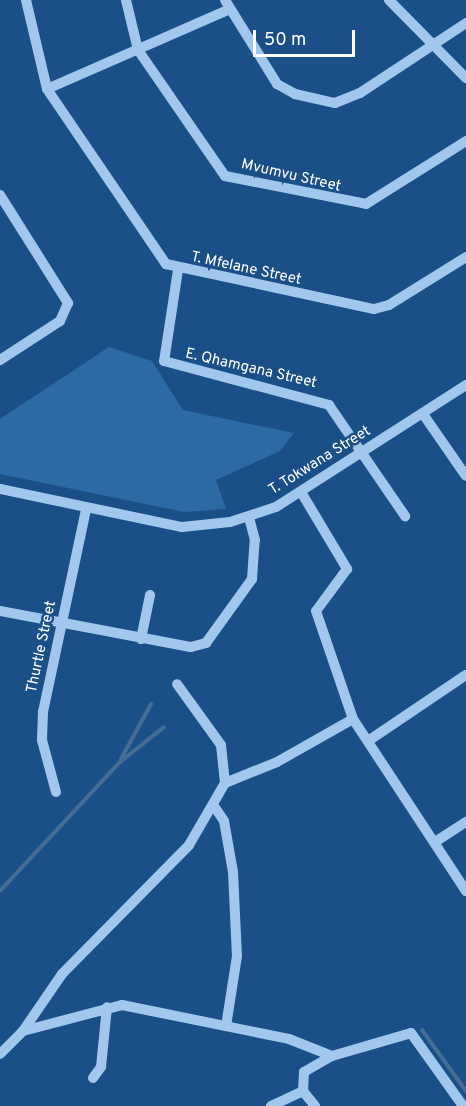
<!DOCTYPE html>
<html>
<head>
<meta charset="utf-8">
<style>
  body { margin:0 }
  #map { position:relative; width:466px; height:1106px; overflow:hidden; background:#1a5087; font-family:Overpass,sans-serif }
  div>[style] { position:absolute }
  .green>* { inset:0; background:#2d6aa5 }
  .stream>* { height:4px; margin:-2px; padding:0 2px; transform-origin:2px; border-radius:2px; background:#456c95 }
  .minor>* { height:10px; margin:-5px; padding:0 5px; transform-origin:5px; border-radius:5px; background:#a1c7ec }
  span { translate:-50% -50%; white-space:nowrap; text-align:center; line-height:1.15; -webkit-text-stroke:5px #1a5087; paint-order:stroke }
  .street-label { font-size:15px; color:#fff }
  .scale { position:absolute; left:253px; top:30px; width:102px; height:27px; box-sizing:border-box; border:3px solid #fff; border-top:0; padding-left:8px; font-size:18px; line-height:21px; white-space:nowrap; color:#fff; -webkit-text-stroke:4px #1a5087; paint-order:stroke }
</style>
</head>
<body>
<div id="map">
  <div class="green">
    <i style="clip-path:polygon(109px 347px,152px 361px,183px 410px,294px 433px,280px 451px,216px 480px,226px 509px,184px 512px,0 474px,0 419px)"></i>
  </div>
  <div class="stream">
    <i style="left:121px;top:759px;width:63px;rotate:-61.4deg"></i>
    <i style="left:0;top:891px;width:176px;rotate:-47.1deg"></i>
    <i style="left:120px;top:762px;width:56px;rotate:-38.5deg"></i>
    <i style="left:422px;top:1030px;width:75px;rotate:54.2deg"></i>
  </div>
  <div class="minor">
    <i style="left:26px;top:0;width:91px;rotate:76.7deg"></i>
    <i style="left:47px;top:89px;width:212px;rotate:55.8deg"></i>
    <i style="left:166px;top:264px;width:213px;rotate:12.2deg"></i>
    <i style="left:374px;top:309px;width:16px;rotate:-15deg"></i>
    <i style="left:389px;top:305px;width:91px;rotate:-31.9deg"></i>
    <i style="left:126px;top:0;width:51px;rotate:76.5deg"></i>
    <i style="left:138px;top:50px;width:153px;rotate:55.4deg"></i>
    <i style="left:225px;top:176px;width:144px;rotate:11.2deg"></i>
    <i style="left:366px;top:204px;width:118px;rotate:-32.2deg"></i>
    <i style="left:225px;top:0;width:99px;rotate:58.2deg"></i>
    <i style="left:277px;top:84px;width:21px;rotate:29deg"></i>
    <i style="left:295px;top:94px;width:41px;rotate:12.7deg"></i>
    <i style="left:335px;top:103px;width:27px;rotate:-22deg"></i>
    <i style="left:360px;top:93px;width:127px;rotate:-33.4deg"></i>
    <i style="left:389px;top:0;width:110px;rotate:45.4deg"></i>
    <i style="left:47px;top:89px;width:197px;rotate:-23.6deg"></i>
    <i style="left:0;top:195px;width:128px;rotate:57.8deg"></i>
    <i style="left:68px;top:303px;width:20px;rotate:114deg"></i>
    <i style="left:60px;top:321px;width:72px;rotate:147deg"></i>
    <i style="left:178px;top:270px;width:92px;rotate:98.7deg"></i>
    <i style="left:164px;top:361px;width:171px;rotate:14.9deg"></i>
    <i style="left:329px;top:405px;width:135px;rotate:55.6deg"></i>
    <i style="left:423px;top:414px;width:75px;rotate:55.3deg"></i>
    <i style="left:0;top:489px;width:186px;rotate:11.8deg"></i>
    <i style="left:182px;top:527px;width:48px;rotate:-5.9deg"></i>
    <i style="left:230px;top:522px;width:48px;rotate:-18.1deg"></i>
    <i style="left:276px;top:507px;width:226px;rotate:-32.7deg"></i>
    <i style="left:301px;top:492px;width:90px;rotate:59.1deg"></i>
    <i style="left:347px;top:569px;width:52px;rotate:126.4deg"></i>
    <i style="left:316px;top:611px;width:114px;rotate:71.1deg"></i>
    <i style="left:0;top:611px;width:194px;rotate:10.7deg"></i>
    <i style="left:191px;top:647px;width:16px;rotate:-15deg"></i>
    <i style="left:206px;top:643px;width:79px;rotate:-54.3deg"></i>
    <i style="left:252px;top:579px;width:39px;rotate:-86deg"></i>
    <i style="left:255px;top:540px;width:24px;rotate:-105deg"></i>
    <i style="left:141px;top:639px;width:45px;rotate:-78.4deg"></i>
    <i style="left:368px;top:741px;width:118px;rotate:-34deg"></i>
    <i style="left:225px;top:783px;width:56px;rotate:-22deg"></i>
    <i style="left:277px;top:762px;width:87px;rotate:-29.5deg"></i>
    <i style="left:353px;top:719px;width:206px;rotate:56.7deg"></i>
    <i style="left:56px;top:792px;width:54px;rotate:-105.1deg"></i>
    <i style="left:42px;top:740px;width:28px;rotate:-88deg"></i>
    <i style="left:43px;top:712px;width:208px;rotate:-78deg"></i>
    <i style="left:214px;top:806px;width:18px;rotate:56deg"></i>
    <i style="left:224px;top:821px;width:52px;rotate:80deg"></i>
    <i style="left:233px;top:872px;width:84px;rotate:87.3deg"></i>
    <i style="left:237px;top:956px;width:71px;rotate:98.9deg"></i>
    <i style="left:435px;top:842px;width:37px;rotate:-33deg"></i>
    <i style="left:23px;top:1031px;width:69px;rotate:-55.6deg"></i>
    <i style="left:62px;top:974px;width:181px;rotate:-45.4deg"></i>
    <i style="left:189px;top:845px;width:72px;rotate:-59.9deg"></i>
    <i style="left:225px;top:783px;width:38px;rotate:-96deg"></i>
    <i style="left:221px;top:745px;width:75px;rotate:-125.8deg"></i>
    <i style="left:0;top:1054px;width:33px;rotate:-45deg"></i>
    <i style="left:23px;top:1031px;width:102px;rotate:-14.7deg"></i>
    <i style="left:122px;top:1005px;width:170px;rotate:11.5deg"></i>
    <i style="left:289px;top:1039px;width:46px;rotate:21.6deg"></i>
    <i style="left:332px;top:1056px;width:82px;rotate:-16.2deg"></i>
    <i style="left:411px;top:1033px;width:90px;rotate:54.5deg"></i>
    <i style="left:93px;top:1078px;width:14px;rotate:-54deg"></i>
    <i style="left:101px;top:1067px;width:60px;rotate:-84.3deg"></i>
    <i style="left:271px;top:1106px;width:35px;rotate:-25deg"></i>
    <i style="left:315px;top:1106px;width:19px;rotate:-129deg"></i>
    <i style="left:303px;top:1091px;width:19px;rotate:-87deg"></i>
    <i style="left:304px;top:1072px;width:32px;rotate:-30deg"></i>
  </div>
  <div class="street-label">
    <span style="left:291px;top:176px;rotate:13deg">Mvumvu Street</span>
    <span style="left:246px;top:269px;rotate:12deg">T. Mfelane Street</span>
    <span style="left:251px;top:369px;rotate:13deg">E. Qhamgana Street</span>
    <span style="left:320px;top:461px;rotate:-32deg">T. Tokwana Street</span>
    <span style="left:42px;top:647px;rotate:-78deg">Thurtle Street</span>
  </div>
  <div class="scale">50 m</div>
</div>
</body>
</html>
